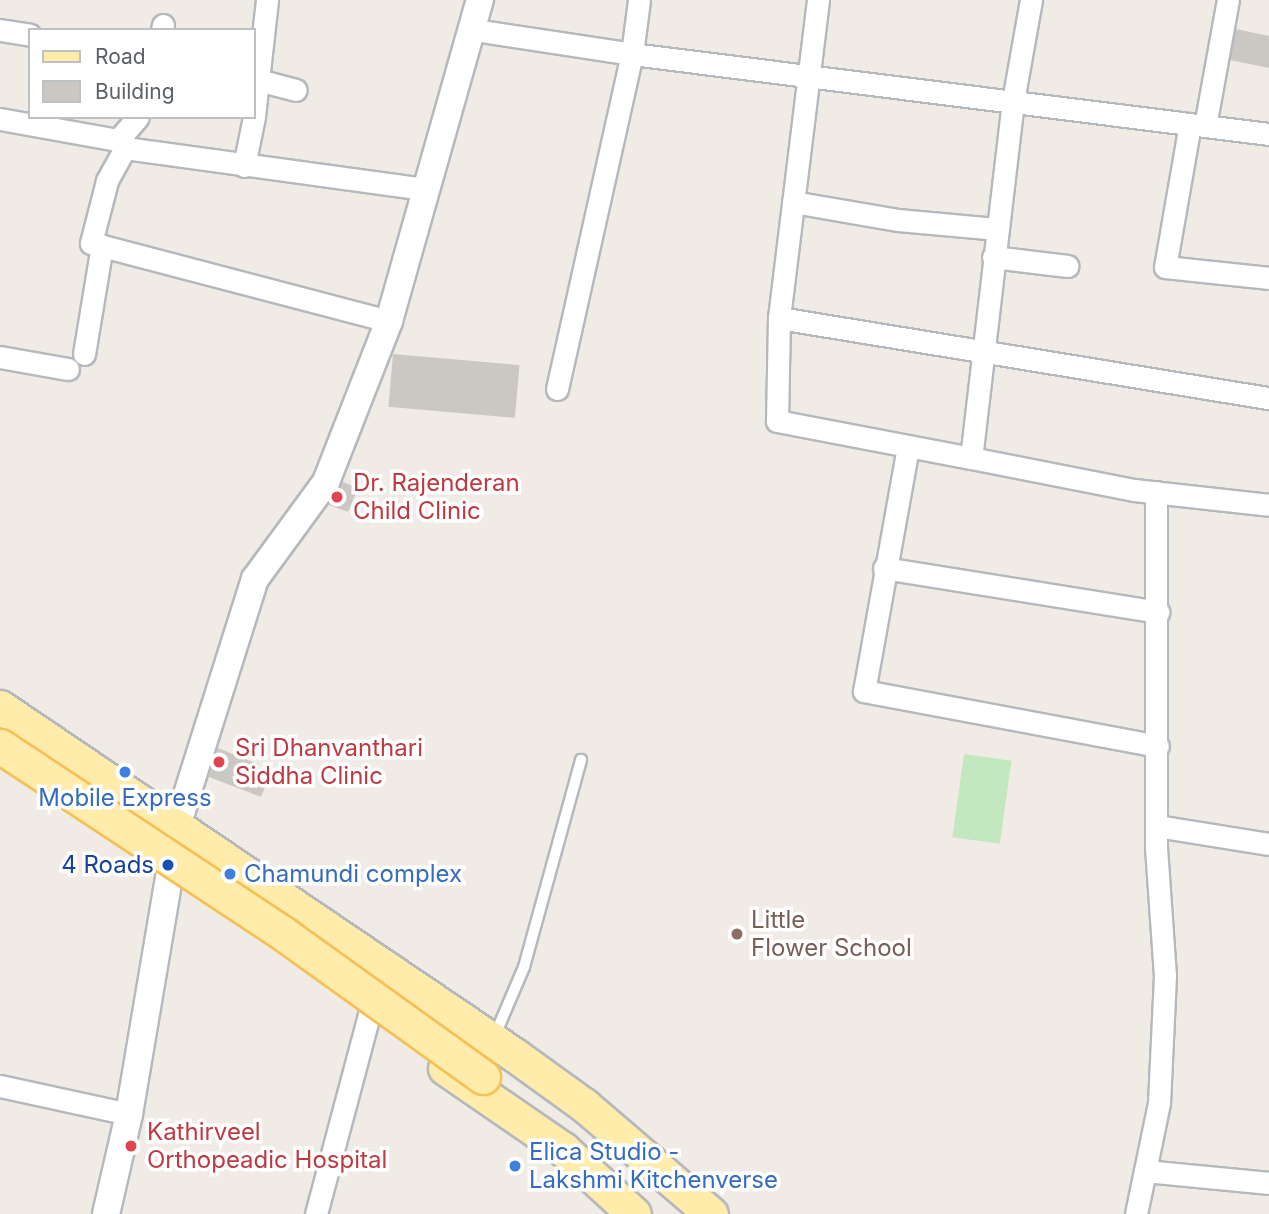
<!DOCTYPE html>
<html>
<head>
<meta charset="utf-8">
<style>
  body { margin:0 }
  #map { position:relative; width:1269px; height:1214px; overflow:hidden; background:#f0ece5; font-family:Inter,sans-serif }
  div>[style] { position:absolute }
  .green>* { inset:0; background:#c3e8c0; transform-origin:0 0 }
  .building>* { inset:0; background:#cbc7c2; transform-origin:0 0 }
  .roads { filter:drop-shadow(2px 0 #b5b8bc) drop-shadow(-2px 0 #b5b8bc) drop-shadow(0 2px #b5b8bc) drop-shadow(0 -2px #b5b8bc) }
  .service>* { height:10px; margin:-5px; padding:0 5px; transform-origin:5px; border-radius:5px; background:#fff }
  .minor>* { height:21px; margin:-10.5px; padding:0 10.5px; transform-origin:10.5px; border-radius:10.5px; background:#fff }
  .tertiary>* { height:26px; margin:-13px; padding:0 13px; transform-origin:13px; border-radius:13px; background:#fff }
  .primary>* { height:33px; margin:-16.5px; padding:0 16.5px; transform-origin:16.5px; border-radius:16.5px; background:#ffecaa }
  .bridges { filter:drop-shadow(2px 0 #f6c057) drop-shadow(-2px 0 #f6c057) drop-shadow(0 2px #f6c057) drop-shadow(0 -2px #f6c057) }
  .primary-bridge>* { height:33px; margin:-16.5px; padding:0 16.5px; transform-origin:16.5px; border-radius:16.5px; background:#ffecaa }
  .dots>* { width:19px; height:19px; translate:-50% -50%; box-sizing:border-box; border:4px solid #fff; border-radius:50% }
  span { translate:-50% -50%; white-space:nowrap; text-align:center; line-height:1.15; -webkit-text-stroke:7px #fff; paint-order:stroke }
  .health-label { font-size:24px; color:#be3a42 }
  .left { translate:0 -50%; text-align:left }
  .shop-label { font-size:24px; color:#366cbe }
  .transit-label { font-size:24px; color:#164399 }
  .right { translate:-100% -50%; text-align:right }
  .education-label { font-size:24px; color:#785e54 }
  .legend { position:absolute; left:28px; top:28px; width:228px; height:91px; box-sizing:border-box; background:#fff; border:2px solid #bec0c2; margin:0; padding:9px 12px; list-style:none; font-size:21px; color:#5c6166 }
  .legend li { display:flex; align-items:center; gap:14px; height:35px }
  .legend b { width:35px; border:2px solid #bec0c2 }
</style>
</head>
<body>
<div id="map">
  <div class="green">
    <i style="left:964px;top:754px;width:48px;height:84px;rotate:8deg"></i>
  </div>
  <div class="building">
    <i style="clip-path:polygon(1236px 29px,1269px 36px,1269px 68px,1230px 60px)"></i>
    <i style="left:393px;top:354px;width:127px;height:53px;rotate:5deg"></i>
    <i style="clip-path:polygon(343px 482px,358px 488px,348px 512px,329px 505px)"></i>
    <i style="clip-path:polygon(218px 748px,258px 764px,253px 775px,268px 780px,261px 797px,209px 777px)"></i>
  </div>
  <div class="roads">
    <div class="service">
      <i style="left:495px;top:1035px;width:74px;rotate:-66.9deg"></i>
      <i style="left:524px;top:967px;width:215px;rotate:-74.6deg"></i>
    </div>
    <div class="minor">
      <i style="left:818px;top:0;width:320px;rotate:97deg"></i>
      <i style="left:779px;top:318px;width:103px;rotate:91.1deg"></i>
      <i style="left:777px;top:421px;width:197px;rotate:10.8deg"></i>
      <i style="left:1031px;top:0;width:103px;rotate:100.1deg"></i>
      <i style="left:1013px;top:101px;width:359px;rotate:96.7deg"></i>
      <i style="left:971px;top:458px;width:166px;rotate:11.1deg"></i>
      <i style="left:1134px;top:490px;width:136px;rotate:6.3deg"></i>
      <i style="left:0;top:30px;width:30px;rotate:9deg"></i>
      <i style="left:162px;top:30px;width:5px;rotate:-79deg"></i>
      <i style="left:474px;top:30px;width:160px;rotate:8.6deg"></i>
      <i style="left:632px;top:54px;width:642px;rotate:7.16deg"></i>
      <i style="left:254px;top:79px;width:43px;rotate:14.7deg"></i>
      <i style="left:254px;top:116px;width:117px;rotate:-83.6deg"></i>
      <i style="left:0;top:119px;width:120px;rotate:10.1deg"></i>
      <i style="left:118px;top:140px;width:11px;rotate:49deg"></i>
      <i style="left:125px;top:148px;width:304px;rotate:7.8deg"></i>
      <i style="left:1190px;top:124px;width:145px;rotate:99.9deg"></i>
      <i style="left:1165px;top:267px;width:105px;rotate:6deg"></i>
      <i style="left:1205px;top:126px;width:128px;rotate:-79.7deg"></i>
      <i style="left:118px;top:140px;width:30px;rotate:-49deg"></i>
      <i style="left:125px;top:148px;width:38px;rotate:119deg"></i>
      <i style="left:107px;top:181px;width:64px;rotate:104.5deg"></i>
      <i style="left:91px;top:243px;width:308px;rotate:14.7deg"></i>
      <i style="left:244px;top:166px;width:50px;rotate:-78.5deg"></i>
      <i style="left:793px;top:202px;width:107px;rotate:9.7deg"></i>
      <i style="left:898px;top:220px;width:98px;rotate:5.2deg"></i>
      <i style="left:993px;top:257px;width:75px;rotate:6.9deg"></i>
      <i style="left:779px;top:318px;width:496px;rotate:9.3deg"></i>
      <i style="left:84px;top:354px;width:110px;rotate:-80.6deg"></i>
      <i style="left:0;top:357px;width:69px;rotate:10deg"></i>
      <i style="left:557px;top:389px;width:343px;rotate:-77.4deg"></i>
      <i style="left:632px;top:54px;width:54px;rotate:-82.6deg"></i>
      <i style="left:908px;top:447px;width:248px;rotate:100.2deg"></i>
      <i style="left:864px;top:691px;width:299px;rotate:10.6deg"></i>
      <i style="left:884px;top:568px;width:278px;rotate:9.1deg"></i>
      <i style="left:1157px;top:826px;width:113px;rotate:9.1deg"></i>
      <i style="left:0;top:1086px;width:132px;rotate:12.2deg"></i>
      <i style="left:1145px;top:1171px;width:125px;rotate:5.5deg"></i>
      <i style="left:316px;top:1214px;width:206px;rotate:-75.1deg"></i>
      <i style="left:1136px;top:1214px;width:113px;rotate:-78.3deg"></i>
      <i style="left:1159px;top:1103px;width:127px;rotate:-87.3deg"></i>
      <i style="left:1165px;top:976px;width:128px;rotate:-94deg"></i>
      <i style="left:1156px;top:848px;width:356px;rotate:-90deg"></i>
    </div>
    <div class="tertiary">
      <i style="left:106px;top:1214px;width:103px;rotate:-77deg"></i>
      <i style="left:129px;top:1114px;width:295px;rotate:-80.4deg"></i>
      <i style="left:178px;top:823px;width:256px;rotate:-72.5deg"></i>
      <i style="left:255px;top:579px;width:120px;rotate:-53.8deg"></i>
      <i style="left:326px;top:482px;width:173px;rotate:-68.6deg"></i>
      <i style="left:389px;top:321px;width:334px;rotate:-74.2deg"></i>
    </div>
    <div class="primary">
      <i style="left:0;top:707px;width:623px;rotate:34.07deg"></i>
      <i style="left:516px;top:1056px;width:84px;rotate:35.8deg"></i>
      <i style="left:584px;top:1105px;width:167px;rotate:40.6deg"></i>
      <i style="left:445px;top:1068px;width:143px;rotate:34.5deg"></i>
      <i style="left:563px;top:1149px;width:96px;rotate:42.5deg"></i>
    </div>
  </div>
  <div class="bridges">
    <div class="primary-bridge">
      <i style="left:0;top:746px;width:341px;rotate:33.5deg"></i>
      <i style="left:284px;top:934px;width:245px;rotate:35.7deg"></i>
    </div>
  </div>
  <div class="dots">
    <i style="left:337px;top:497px;background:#e0444e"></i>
    <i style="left:219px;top:762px;background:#e0444e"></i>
    <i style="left:125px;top:772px;background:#3f7fe0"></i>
    <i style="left:168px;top:865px;background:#1a4fb4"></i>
    <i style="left:230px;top:874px;background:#3f7fe0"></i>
    <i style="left:737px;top:934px;background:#8d6e63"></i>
    <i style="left:131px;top:1146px;background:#e0444e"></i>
    <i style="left:515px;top:1166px;background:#3f7fe0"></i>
  </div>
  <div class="health-label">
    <span class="left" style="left:353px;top:497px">Dr. Rajenderan<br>Child Clinic</span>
    <span class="left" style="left:235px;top:762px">Sri Dhanvanthari<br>Siddha Clinic</span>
    <span class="left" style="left:147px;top:1146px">Kathirveel<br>Orthopeadic Hospital</span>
  </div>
  <div class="shop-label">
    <span style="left:125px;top:798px">Mobile Express</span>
    <span class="left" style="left:244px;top:874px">Chamundi complex</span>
    <span class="left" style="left:529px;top:1166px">Elica Studio -<br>Lakshmi Kitchenverse</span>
  </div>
  <div class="transit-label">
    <span class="right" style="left:154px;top:865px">4 Roads</span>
  </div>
  <div class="education-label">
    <span class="left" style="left:751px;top:934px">Little<br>Flower School</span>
  </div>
  <ul class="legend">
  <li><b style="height:9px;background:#ffecaa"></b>Road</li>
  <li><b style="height:19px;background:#cbc7c2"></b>Building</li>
  </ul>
</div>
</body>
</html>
